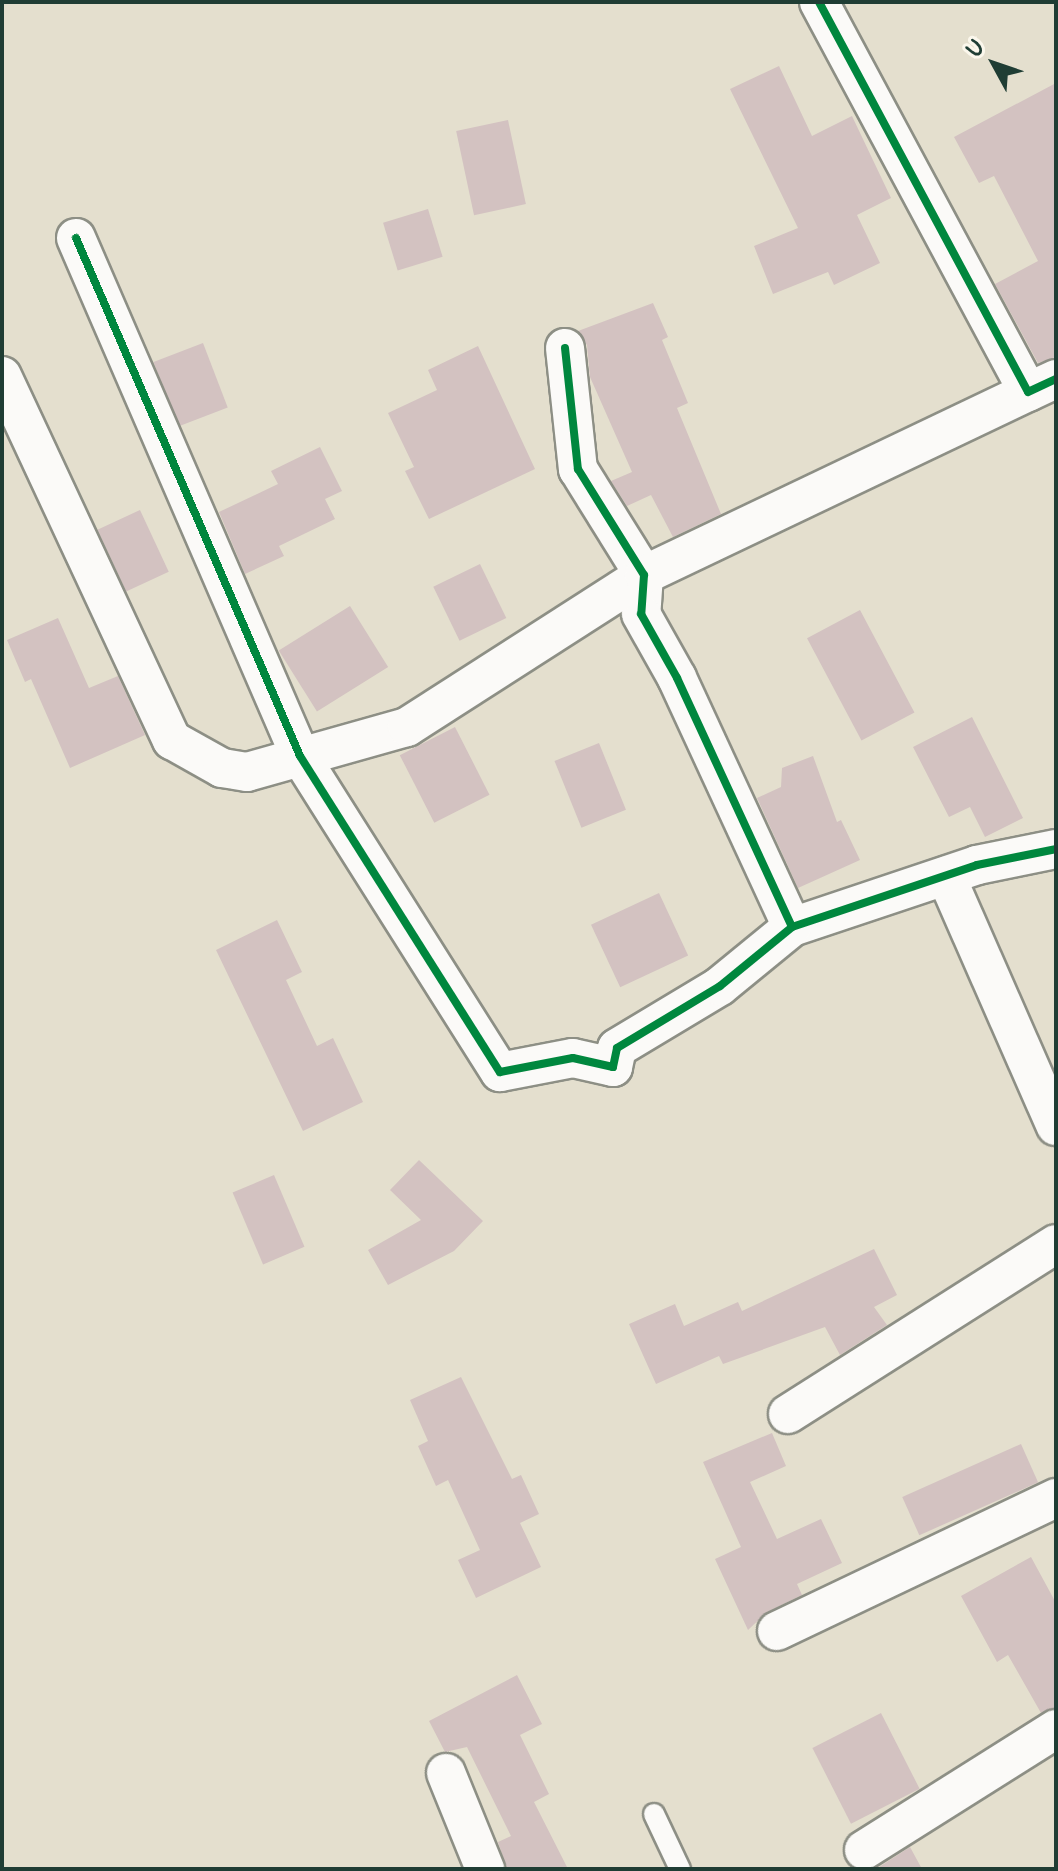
<!DOCTYPE html>
<html>
<head>
<meta charset="utf-8">
<style>
  body { margin:0 }
  #map { position:relative; width:1058px; height:1871px; overflow:hidden; background:#e4dfce; font-family:Pangolin,sans-serif }
  div>[style] { position:absolute }
  .building>* { inset:0; background:#d3c2c1; transform-origin:0 0 }
  .roads { filter:drop-shadow(2px 0 #8d8f85) drop-shadow(-2px 0 #8d8f85) drop-shadow(0 2px #8d8f85) drop-shadow(0 -2px #8d8f85) }
  .service>* { height:20px; margin:-10px; padding:0 10px; transform-origin:10px; border-radius:10px; background:#fbfaf8 }
  .minor>* { height:38px; margin:-19px; padding:0 19px; transform-origin:19px; border-radius:19px; background:#fbfaf8 }
  .cycleway>* { height:8px; margin:-4px; padding:0 4px; transform-origin:4px; border-radius:4px; background:#00873e }
  span { translate:-50% -50%; white-space:nowrap; text-align:center; line-height:1.15; -webkit-text-stroke:6px #fbf7ec; paint-order:stroke }
  .frame { position:absolute; inset:0; border:4px solid #1f3d34; pointer-events:none }
  .north { position:absolute; left:954px; top:24px; width:80px; height:80px; -webkit-text-stroke:6px #fbf7ec; paint-order:stroke; rotate:310deg; font-size:22px; font-weight:700; line-height:32px; text-align:center; color:#1f3d34 }
  .north::after { content:''; display:block; margin:auto; width:28px; height:36px; background:#1f3d34; clip-path:polygon(50% 0,100% 100%,50% 72%,0 100%) }
</style>
</head>
<body>
<div id="map">
  <div class="building">
    <i style="clip-path:polygon(779px 66px,812px 136px,852px 116px,891px 198px,857px 215px,880px 263px,834px 285px,828px 272px,773px 294px,754px 246px,798px 228px,730px 89px)"></i>
    <i style="clip-path:polygon(1056px 83px,1056px 357px,1038px 363px,995px 284px,1038px 261px,994px 176px,979px 183px,954px 137px)"></i>
    <i style="left:508px;top:120px;width:86px;height:53px;rotate:78deg"></i>
    <i style="left:428px;top:209px;width:50px;height:47px;rotate:73deg"></i>
    <i style="clip-path:polygon(653px 303px,668px 337px,662px 340px,688px 403px,677px 408px,721px 514px,673px 537px,651px 495px,627px 506px,611px 481px,632px 472px,590px 377px,587px 345px,578px 331px)"></i>
    <i style="left:203px;top:343px;width:69px;height:53px;rotate:69deg"></i>
    <i style="clip-path:polygon(478px 346px,535px 469px,429px 519px,405px 471px,414px 467px,388px 413px,437px 390px,428px 370px)"></i>
    <i style="clip-path:polygon(320px 447px,342px 491px,325px 499px,335px 519px,279px 546px,284px 556px,245px 574px,219px 512px,278px 484px,271px 471px)"></i>
    <i style="left:140px;top:510px;width:68px;height:47px;rotate:65deg"></i>
    <i style="left:480px;top:564px;width:60px;height:52px;rotate:64deg"></i>
    <i style="left:350px;top:606px;width:72px;height:84px;rotate:58deg"></i>
    <i style="left:860px;top:610px;width:116px;height:60px;rotate:62deg"></i>
    <i style="clip-path:polygon(58px 618px,89px 688px,118px 676px,145px 735px,70px 768px,31px 679px,25px 682px,7px 640px)"></i>
    <i style="clip-path:polygon(972px 717px,1023px 818px,985px 837px,970px 807px,949px 817px,913px 747px)"></i>
    <i style="left:455px;top:727px;width:76px;height:62px;rotate:63deg"></i>
    <i style="left:599px;top:743px;width:72px;height:48px;rotate:68deg"></i>
    <i style="clip-path:polygon(813px 756px,837px 822px,841px 820px,860px 860px,798px 888px,757px 798px,781px 787px,782px 768px)"></i>
    <i style="left:659px;top:893px;width:69px;height:75px;rotate:65deg"></i>
    <i style="clip-path:polygon(277px 920px,302px 972px,286px 980px,317px 1046px,333px 1038px,363px 1102px,303px 1131px,216px 950px)"></i>
    <i style="clip-path:polygon(419px 1160px,483px 1221px,454px 1251px,388px 1285px,368px 1250px,421px 1220px,390px 1190px)"></i>
    <i style="left:274px;top:1175px;width:78px;height:45px;rotate:67deg"></i>
    <i style="clip-path:polygon(874px 1249px,897px 1295px,874px 1307px,887px 1325px,840px 1355px,825px 1327px,723px 1364px,719px 1356px,656px 1384px,629px 1324px,675px 1304px,684px 1326px,738px 1302px,742px 1311px)"></i>
    <i style="clip-path:polygon(461px 1377px,512px 1479px,521px 1475px,539px 1514px,520px 1523px,541px 1567px,476px 1598px,458px 1560px,480px 1550px,448px 1480px,436px 1486px,418px 1446px,428px 1441px,410px 1400px)"></i>
    <i style="clip-path:polygon(772px 1433px,786px 1466px,750px 1482px,777px 1539px,821px 1519px,842px 1563px,797px 1584px,802px 1595px,767px 1612px,748px 1630px,715px 1559px,741px 1547px,703px 1462px)"></i>
    <i style="left:1021px;top:1444px;width:42px;height:130px;rotate:66deg"></i>
    <i style="clip-path:polygon(1031px 1557px,1056px 1603px,1056px 1707px,1041px 1713px,1008px 1655px,997px 1662px,961px 1596px)"></i>
    <i style="clip-path:polygon(517px 1675px,542px 1724px,520px 1735px,549px 1794px,534px 1802px,568px 1869px,507px 1869px,498px 1842px,511px 1836px,467px 1747px,445px 1752px,429px 1721px)"></i>
    <i style="left:881px;top:1713px;width:85px;height:77px;rotate:63deg"></i>
    <i style="clip-path:polygon(910px 1847px,922px 1869px,875px 1869px,876px 1869px)"></i>
  </div>
  <div class="roads">
    <div class="service">
      <i style="left:654px;top:1814px;width:61px;rotate:64.7deg"></i>
    </div>
    <div class="minor">
      <i style="left:819px;top:2px;width:442px;rotate:61.8deg"></i>
      <i style="left:1028px;top:392px;width:31px;rotate:-25deg"></i>
      <i style="left:76px;top:238px;width:564px;rotate:66.61deg"></i>
      <i style="left:300px;top:756px;width:374px;rotate:57.7deg"></i>
      <i style="left:500px;top:1072px;width:74px;rotate:-10.9deg"></i>
      <i style="left:573px;top:1058px;width:41px;rotate:12.7deg"></i>
      <i style="left:613px;top:1067px;width:19px;rotate:-78deg"></i>
      <i style="left:617px;top:1048px;width:120px;rotate:-31deg"></i>
      <i style="left:720px;top:986px;width:93px;rotate:-39.3deg"></i>
      <i style="left:792px;top:927px;width:195px;rotate:-18.5deg"></i>
      <i style="left:977px;top:865px;width:81px;rotate:-11.4deg"></i>
      <i style="left:565px;top:348px;width:122px;rotate:83.9deg"></i>
      <i style="left:578px;top:469px;width:125px;rotate:58.1deg"></i>
      <i style="left:644px;top:575px;width:39px;rotate:94deg"></i>
      <i style="left:641px;top:614px;width:73px;rotate:60.6deg"></i>
      <i style="left:677px;top:678px;width:274px;rotate:65.2deg"></i>
      <i style="left:2px;top:376px;width:402px;rotate:65deg"></i>
      <i style="left:172px;top:740px;width:57px;rotate:29.2deg"></i>
      <i style="left:222px;top:768px;width:25px;rotate:9deg"></i>
      <i style="left:247px;top:772px;width:166px;rotate:-15.7deg"></i>
      <i style="left:407px;top:727px;width:282px;rotate:-32.7deg"></i>
      <i style="left:644px;top:575px;width:425px;rotate:-25.5deg"></i>
      <i style="left:946px;top:876px;width:273px;rotate:66.3deg"></i>
      <i style="left:788px;top:1414px;width:317px;rotate:-32.4deg"></i>
      <i style="left:777px;top:1631px;width:309px;rotate:-25.5deg"></i>
      <i style="left:446px;top:1773px;width:104px;rotate:67.9deg"></i>
      <i style="left:864px;top:1850px;width:227px;rotate:-32.2deg"></i>
    </div>
  </div>
  <div class="cycleway">
    <i style="left:819px;top:2px;width:442px;rotate:61.8deg"></i>
    <i style="left:1028px;top:392px;width:31px;rotate:-25deg"></i>
    <i style="left:76px;top:238px;width:564px;rotate:66.61deg"></i>
    <i style="left:300px;top:756px;width:374px;rotate:57.7deg"></i>
    <i style="left:500px;top:1072px;width:74px;rotate:-10.9deg"></i>
    <i style="left:573px;top:1058px;width:41px;rotate:12.7deg"></i>
    <i style="left:613px;top:1067px;width:19px;rotate:-78deg"></i>
    <i style="left:617px;top:1048px;width:120px;rotate:-31deg"></i>
    <i style="left:720px;top:986px;width:93px;rotate:-39.3deg"></i>
    <i style="left:792px;top:927px;width:195px;rotate:-18.5deg"></i>
    <i style="left:977px;top:865px;width:81px;rotate:-11.4deg"></i>
    <i style="left:565px;top:348px;width:122px;rotate:83.9deg"></i>
    <i style="left:578px;top:469px;width:125px;rotate:58.1deg"></i>
    <i style="left:644px;top:575px;width:39px;rotate:94deg"></i>
    <i style="left:641px;top:614px;width:73px;rotate:60.6deg"></i>
    <i style="left:677px;top:678px;width:274px;rotate:65.2deg"></i>
  </div>
  <div class="frame"></div>
  <div class="north">U</div>
</div>
</body>
</html>
